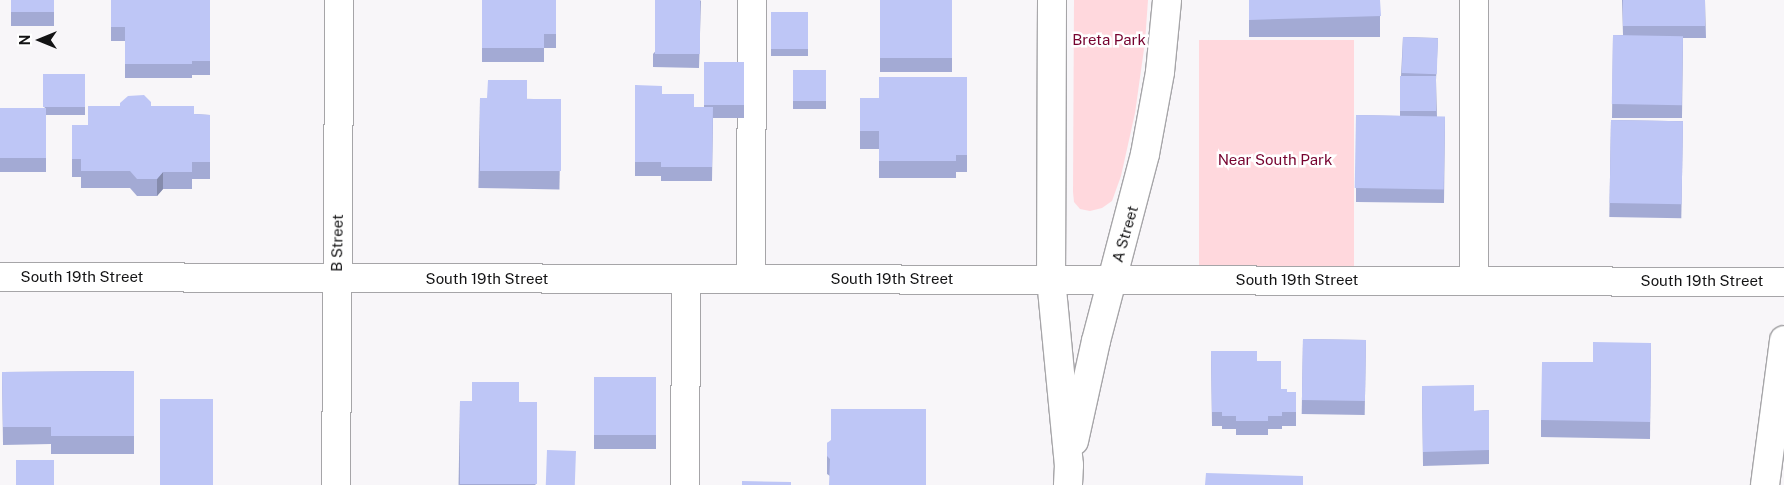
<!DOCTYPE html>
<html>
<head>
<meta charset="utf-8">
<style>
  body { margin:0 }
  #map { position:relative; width:1784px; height:485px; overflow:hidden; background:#f8f6f9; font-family:"Public Sans",sans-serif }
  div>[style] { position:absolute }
  .green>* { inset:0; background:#ffd8dd; transform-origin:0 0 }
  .roads { filter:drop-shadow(1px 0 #a6a5a8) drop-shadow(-1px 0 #a6a5a8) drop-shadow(0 1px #a6a5a8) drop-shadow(0 -1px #a6a5a8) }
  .minor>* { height:28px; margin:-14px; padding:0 14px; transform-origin:14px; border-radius:14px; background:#fff }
  .major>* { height:28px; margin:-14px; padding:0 14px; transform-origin:14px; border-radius:14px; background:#fff }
  .wall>* { inset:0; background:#a3aad4; transform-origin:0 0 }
  .shaded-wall>* { inset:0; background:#858bac }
  .building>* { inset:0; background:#bec6f6; transform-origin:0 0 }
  span { translate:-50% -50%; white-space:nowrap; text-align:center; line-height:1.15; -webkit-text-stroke:5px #fff; paint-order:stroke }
  .park-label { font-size:15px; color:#76032f }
  .street-label { font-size:15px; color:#131314 }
  .north { position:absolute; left:15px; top:15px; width:50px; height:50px; -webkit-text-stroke:4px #fff; paint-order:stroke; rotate:270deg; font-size:14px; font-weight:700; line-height:20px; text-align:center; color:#131314 }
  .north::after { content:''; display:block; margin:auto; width:18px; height:22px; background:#131314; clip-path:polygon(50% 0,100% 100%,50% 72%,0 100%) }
</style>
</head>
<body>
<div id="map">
  <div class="green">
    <i style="clip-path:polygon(1074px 0,1148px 0,1145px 42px,1135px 113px,1121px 176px,1112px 201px,1102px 208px,1090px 211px,1080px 209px,1074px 202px,1073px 192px)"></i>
    <i style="left:1199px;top:40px;width:155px;height:239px"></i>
  </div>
  <div class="roads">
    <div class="minor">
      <i style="left:0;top:277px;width:1784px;rotate:0.16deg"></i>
      <i style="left:751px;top:279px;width:279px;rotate:-89.8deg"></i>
      <i style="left:1474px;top:280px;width:280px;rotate:-90deg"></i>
      <i style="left:336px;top:485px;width:485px;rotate:-89.6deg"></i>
      <i style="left:685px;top:485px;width:206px;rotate:-89.7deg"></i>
      <i style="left:1765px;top:485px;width:146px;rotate:-82.5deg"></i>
    </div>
    <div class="major">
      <i style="left:1052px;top:0;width:279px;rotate:90.2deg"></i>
      <i style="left:1051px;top:279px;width:187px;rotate:84.5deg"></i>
      <i style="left:1069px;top:465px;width:20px;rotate:93deg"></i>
      <i style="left:1074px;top:441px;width:102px;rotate:-77.6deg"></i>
      <i style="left:1096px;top:341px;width:193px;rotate:-75.3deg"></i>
      <i style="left:1145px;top:154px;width:83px;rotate:-79.6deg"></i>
      <i style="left:1160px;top:72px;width:72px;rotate:-84.4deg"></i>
    </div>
  </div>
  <div class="wall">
    <i style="left:11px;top:0;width:43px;height:26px"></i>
    <i style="clip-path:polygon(111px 0,210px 0,210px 75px,192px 75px,192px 78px,125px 78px,125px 41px,111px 41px)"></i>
    <i style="clip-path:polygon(482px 0,556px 0,556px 48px,544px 48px,544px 62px,482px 62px)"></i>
    <i style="clip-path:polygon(701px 0,699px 68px,653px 67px,653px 54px)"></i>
    <i style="left:880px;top:0;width:72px;height:72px"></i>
    <i style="left:1249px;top:0;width:131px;height:37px"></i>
    <i style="clip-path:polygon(1622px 0,1705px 0,1706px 38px,1683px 38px,1682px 118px,1612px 118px,1613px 35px,1623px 35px)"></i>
    <i style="left:771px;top:12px;width:37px;height:44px"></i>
    <i style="clip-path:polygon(1403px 37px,1438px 38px,1436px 80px,1437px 117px,1445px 117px,1444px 203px,1356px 202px,1356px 115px,1400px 116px,1400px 76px,1401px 76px)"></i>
    <i style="clip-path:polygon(704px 62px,744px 62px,744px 118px,713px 118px,712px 181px,661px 181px,661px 176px,635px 176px,635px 85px,662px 94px,694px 107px,704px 107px)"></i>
    <i style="left:793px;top:70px;width:33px;height:39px"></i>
    <i style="clip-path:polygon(85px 74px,85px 115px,46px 115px,46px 172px,0 172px,0 108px,44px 108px)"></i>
    <i style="clip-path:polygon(967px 77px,967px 172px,956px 172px,956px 178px,879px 178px,879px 149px,860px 149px,860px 98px,879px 98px)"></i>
    <i style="left:480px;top:98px;width:81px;height:90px;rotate:1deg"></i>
    <i style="clip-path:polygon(120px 106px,151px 106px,194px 114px,210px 115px,210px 179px,192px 179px,192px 189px,163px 189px,157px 196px,137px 196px,130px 188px,81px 188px,81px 177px,72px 177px,72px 125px,88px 125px)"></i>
    <i style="left:1611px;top:120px;width:72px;height:97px;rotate:1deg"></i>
    <i style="left:1303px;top:339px;width:63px;height:75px;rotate:1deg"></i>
    <i style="clip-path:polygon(1651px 343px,1650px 439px,1541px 437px,1541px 420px)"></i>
    <i style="clip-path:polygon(1211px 351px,1257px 361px,1281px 389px,1287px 392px,1296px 392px,1296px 426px,1282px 426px,1282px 429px,1268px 429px,1268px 435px,1236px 435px,1236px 429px,1222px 429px,1222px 426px,1212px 426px)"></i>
    <i style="clip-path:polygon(134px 371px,134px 454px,51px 454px,51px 444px,3px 445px,2px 372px)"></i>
    <i style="left:594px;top:377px;width:62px;height:72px"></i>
    <i style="clip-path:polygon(1422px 386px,1474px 411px,1489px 410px,1489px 464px,1423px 466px)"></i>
    <i style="left:460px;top:401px;width:77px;height:84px;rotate:1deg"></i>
    <i style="clip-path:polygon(926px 409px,830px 476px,827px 474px,827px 443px)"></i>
  </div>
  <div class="shaded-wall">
    <i style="clip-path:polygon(163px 172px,163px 189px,157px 196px,157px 179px)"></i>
  </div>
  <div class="building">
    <i style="left:11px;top:0;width:43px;height:12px"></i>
    <i style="clip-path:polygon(111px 0,210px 0,210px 61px,192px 61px,192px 64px,125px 64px,125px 27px,111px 27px)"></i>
    <i style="clip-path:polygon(482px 0,556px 0,556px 34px,544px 34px,544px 48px,482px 48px)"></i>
    <i style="left:655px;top:0;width:45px;height:54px"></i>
    <i style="left:880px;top:0;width:72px;height:58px"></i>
    <i style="clip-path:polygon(1249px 0,1380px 0,1381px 16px,1249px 20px)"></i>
    <i style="left:1623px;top:0;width:82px;height:26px"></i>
    <i style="left:771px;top:12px;width:37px;height:37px"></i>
    <i style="left:1613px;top:35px;width:70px;height:69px;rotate:1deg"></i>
    <i style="left:1403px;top:37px;width:35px;height:36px;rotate:2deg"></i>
    <i style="left:704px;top:62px;width:40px;height:43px"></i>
    <i style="left:793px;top:70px;width:33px;height:31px"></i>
    <i style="left:85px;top:74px;width:33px;height:42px;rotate:90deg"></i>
    <i style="left:1400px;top:76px;width:36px;height:35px"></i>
    <i style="clip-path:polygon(879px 77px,967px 77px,967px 155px,956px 155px,956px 161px,879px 161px,879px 131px,860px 131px,860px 98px,879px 98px)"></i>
    <i style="clip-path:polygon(488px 80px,527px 80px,527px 99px,561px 99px,561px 171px,480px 171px,480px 98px,487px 98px)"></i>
    <i style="clip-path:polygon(635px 85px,662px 86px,662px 94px,694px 94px,694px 107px,713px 107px,712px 167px,661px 167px,661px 162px,635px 162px)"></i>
    <i style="clip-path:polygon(144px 95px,151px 102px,151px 106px,194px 106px,194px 114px,210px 115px,210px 162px,192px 162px,192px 172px,163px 172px,157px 179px,137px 179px,130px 171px,81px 171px,81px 159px,72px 159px,72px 125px,88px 125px,88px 106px,120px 106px,120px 103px,128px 96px)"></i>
    <i style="left:0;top:108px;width:46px;height:50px"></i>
    <i style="left:1356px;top:115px;width:89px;height:73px;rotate:1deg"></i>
    <i style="left:1611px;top:120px;width:72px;height:83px;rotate:1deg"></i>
    <i style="left:1303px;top:339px;width:63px;height:61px;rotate:1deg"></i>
    <i style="clip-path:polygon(1593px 342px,1651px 343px,1650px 422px,1541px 420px,1542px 362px,1593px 362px)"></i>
    <i style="clip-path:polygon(1211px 351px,1257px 351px,1257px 361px,1281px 361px,1281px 389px,1287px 389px,1287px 392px,1296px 392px,1296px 412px,1282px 412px,1282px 416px,1268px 416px,1268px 421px,1236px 421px,1236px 416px,1222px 416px,1222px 412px,1212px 412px)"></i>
    <i style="clip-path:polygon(134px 371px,134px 436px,51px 436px,51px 427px,3px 427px,2px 372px)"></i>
    <i style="left:594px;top:377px;width:62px;height:58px"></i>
    <i style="clip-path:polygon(472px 382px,519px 382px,519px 402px,537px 402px,537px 484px,460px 484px,460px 401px,472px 401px)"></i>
    <i style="clip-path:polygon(1474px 385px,1474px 411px,1489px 410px,1489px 450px,1423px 452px,1422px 386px)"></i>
    <i style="left:160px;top:399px;width:53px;height:86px"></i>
    <i style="clip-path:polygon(831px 409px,926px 409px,926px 485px,829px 485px,830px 459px,827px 456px,827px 443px,831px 440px)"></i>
    <i style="left:547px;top:450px;width:29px;height:35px;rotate:2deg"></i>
    <i style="left:16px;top:460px;width:38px;height:25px"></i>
    <i style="clip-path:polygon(1206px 473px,1303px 476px,1303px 485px,1205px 485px)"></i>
    <i style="clip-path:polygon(742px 481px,791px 482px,791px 485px,742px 485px)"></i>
  </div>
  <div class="park-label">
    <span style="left:1109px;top:40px">Breta Park</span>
    <span style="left:1275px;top:160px">Near South Park</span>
  </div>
  <div class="street-label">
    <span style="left:1125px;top:234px;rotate:-74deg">A Street</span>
    <span style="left:337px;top:243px;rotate:-89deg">B Street</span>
    <span style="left:82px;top:277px">South 19th Street</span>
    <span style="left:487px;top:279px">South 19th Street</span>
    <span style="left:892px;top:279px">South 19th Street</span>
    <span style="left:1297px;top:280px">South 19th Street</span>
    <span style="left:1702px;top:281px">South 19th Street</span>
  </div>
  <div class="north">N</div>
</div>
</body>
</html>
